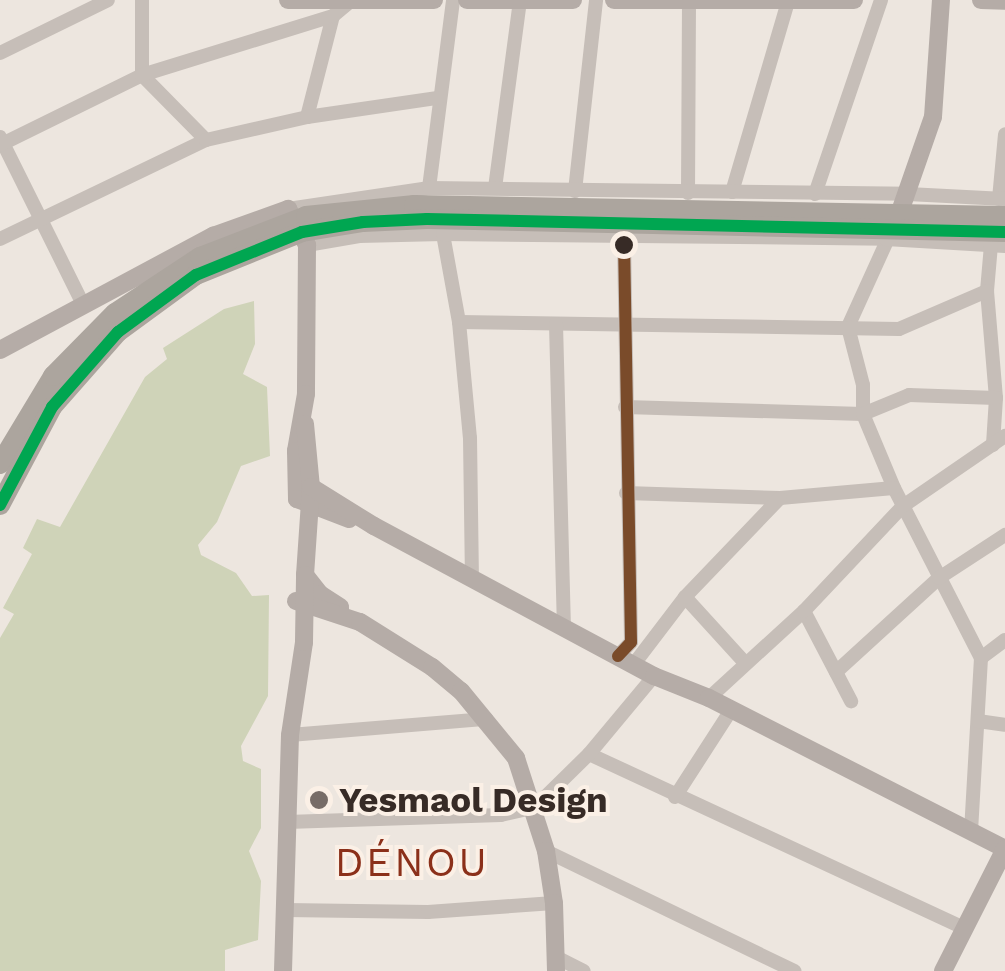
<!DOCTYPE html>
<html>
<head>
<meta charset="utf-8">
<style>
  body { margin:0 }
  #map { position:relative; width:1005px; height:971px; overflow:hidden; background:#ede6df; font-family:"Work Sans",sans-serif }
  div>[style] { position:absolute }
  .green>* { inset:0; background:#cfd3b8 }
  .minor>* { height:14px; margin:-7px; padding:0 7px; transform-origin:7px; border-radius:7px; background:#c6beb8 }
  .major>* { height:18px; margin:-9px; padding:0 9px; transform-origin:9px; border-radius:9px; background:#b5aca7 }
  .highway>* { height:20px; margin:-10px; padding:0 10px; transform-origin:10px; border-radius:10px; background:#aca59e }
  .bus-1>* { height:12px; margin:-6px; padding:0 6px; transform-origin:6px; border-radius:6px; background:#00a651 }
  .bus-2>* { height:12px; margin:-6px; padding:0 6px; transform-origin:6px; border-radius:6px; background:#7a4b2a }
  .dots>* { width:28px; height:28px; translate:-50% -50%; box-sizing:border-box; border:5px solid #fbf0e6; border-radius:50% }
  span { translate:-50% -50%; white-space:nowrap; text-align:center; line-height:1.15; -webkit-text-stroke:8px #fbf0e6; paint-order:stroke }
  .poi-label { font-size:35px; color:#372b26; font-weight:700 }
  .left { translate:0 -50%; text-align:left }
  .quarter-label { font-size:40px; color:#8b301a; letter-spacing:2.5px }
</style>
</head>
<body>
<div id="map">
  <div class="green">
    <i style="clip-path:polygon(254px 301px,255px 344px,243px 374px,267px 387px,270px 456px,241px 466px,217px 522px,198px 545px,201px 555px,236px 573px,252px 596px,269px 595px,268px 696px,241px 746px,243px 761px,261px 769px,261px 828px,249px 851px,261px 881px,258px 940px,225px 950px,225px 971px,0 971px,0 638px,14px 614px,3px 608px,32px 554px,23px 548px,37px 519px,60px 527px,145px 377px,167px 359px,163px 348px,224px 309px)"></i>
  </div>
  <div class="minor">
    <i style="left:142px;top:0;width:75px;rotate:90deg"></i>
    <i style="left:142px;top:75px;width:91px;rotate:45.4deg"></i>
    <i style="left:0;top:53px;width:120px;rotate:-26.1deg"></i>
    <i style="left:307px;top:117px;width:104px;rotate:-75.6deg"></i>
    <i style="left:0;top:137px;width:189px;rotate:63.6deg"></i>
    <i style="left:0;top:145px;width:158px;rotate:-26.2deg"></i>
    <i style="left:142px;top:75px;width:200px;rotate:-17.2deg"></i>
    <i style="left:333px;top:16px;width:23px;rotate:-40deg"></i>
    <i style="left:429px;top:188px;width:190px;rotate:-82.7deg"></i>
    <i style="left:495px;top:188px;width:189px;rotate:-82.4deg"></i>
    <i style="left:575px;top:191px;width:192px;rotate:-83.7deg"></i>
    <i style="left:732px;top:192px;width:198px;rotate:-73.6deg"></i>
    <i style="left:688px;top:193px;width:192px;rotate:-89.7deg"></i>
    <i style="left:815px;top:194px;width:205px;rotate:-71.2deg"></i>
    <i style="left:999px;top:199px;width:65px;rotate:-84.7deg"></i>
    <i style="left:288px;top:209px;width:143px;rotate:-8.5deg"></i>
    <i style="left:429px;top:188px;width:479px;rotate:0.7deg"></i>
    <i style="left:908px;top:194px;width:97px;rotate:3deg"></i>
    <i style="left:891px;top:232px;width:104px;rotate:114.4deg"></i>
    <i style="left:848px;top:327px;width:60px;rotate:75.5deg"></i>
    <i style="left:863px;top:385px;width:29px;rotate:90deg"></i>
    <i style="left:863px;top:414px;width:80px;rotate:67.3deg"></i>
    <i style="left:894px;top:488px;width:191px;rotate:62.9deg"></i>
    <i style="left:981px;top:658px;width:174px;rotate:93.3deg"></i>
    <i style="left:443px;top:234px;width:89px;rotate:79.7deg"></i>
    <i style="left:459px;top:322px;width:117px;rotate:84.6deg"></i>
    <i style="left:470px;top:438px;width:141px;rotate:89.2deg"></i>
    <i style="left:0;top:239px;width:229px;rotate:-25.7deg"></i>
    <i style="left:206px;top:140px;width:104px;rotate:-12.8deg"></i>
    <i style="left:307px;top:117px;width:132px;rotate:-8.3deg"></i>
    <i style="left:307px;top:245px;width:53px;rotate:-9.8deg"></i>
    <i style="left:359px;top:236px;width:84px;rotate:-1.4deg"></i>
    <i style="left:443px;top:234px;width:443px;rotate:0.6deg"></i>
    <i style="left:886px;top:239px;width:119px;rotate:3.4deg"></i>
    <i style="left:991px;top:245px;width:46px;rotate:95deg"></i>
    <i style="left:987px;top:291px;width:107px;rotate:85.2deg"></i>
    <i style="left:996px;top:398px;width:47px;rotate:93.7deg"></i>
    <i style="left:459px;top:322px;width:440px;rotate:0.9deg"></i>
    <i style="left:899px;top:329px;width:96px;rotate:-23.4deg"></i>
    <i style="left:556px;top:324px;width:302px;rotate:88.5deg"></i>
    <i style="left:625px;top:407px;width:238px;rotate:1.7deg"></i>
    <i style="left:863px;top:414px;width:50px;rotate:-22.4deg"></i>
    <i style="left:909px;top:395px;width:87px;rotate:2deg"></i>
    <i style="left:626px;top:493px;width:154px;rotate:1.9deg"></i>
    <i style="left:780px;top:498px;width:114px;rotate:-5deg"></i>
    <i style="left:685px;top:597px;width:89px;rotate:47.7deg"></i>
    <i style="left:804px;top:611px;width:102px;rotate:62.4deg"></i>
    <i style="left:618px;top:656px;width:19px;rotate:-47deg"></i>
    <i style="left:631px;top:642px;width:405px;rotate:-91deg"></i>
    <i style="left:981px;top:658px;width:30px;rotate:-37deg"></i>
    <i style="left:634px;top:664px;width:84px;rotate:-52.7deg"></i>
    <i style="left:685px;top:597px;width:137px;rotate:-46.2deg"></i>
    <i style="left:836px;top:672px;width:139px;rotate:-42.4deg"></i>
    <i style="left:939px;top:578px;width:79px;rotate:-33.1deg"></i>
    <i style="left:709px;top:698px;width:129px;rotate:-42.5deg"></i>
    <i style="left:804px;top:611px;width:144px;rotate:-46.7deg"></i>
    <i style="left:903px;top:506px;width:124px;rotate:-34.5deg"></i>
    <i style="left:978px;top:721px;width:27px;rotate:8deg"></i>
    <i style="left:290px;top:735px;width:197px;rotate:-4.7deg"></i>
    <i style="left:589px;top:754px;width:413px;rotate:24.9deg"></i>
    <i style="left:675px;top:797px;width:103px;rotate:-57.2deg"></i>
    <i style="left:287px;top:822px;width:214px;rotate:-1.9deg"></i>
    <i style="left:501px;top:815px;width:35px;rotate:-13deg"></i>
    <i style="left:535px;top:807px;width:76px;rotate:-44.5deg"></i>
    <i style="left:589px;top:754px;width:102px;rotate:-50.2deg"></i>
    <i style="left:546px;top:851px;width:276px;rotate:25.8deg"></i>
    <i style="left:286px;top:910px;width:142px;rotate:0.8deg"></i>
    <i style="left:428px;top:912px;width:126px;rotate:-4.1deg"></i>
    <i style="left:556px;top:957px;width:31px;rotate:27deg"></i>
  </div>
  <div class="major">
    <i style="left:288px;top:0;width:146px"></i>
    <i style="left:467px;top:0;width:106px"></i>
    <i style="left:614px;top:0;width:240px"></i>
    <i style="left:981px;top:0;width:24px;rotate:2deg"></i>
    <i style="left:896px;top:223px;width:112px;rotate:-70.8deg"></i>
    <i style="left:933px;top:117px;width:117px;rotate:-86.1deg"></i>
    <i style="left:0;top:350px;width:242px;rotate:-28.2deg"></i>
    <i style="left:213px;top:236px;width:80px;rotate:-19.8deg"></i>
    <i style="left:288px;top:209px;width:41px;rotate:62.2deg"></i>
    <i style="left:307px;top:245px;width:149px;rotate:90.4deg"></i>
    <i style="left:306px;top:394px;width:58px;rotate:100deg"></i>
    <i style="left:296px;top:451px;width:48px;rotate:88.8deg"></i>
    <i style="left:297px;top:499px;width:56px;rotate:21deg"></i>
    <i style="left:305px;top:424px;width:63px;rotate:84.6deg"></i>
    <i style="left:311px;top:487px;width:88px;rotate:93.9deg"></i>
    <i style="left:305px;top:575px;width:24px;rotate:52deg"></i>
    <i style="left:320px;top:594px;width:24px;rotate:33deg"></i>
    <i style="left:311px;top:487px;width:74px;rotate:31.8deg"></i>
    <i style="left:374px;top:526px;width:318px;rotate:28.2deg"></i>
    <i style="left:654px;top:676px;width:59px;rotate:21.8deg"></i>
    <i style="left:709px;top:698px;width:332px;rotate:27deg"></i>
    <i style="left:296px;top:601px;width:67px;rotate:18.2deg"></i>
    <i style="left:360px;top:622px;width:85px;rotate:32deg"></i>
    <i style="left:432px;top:667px;width:38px;rotate:40deg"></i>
    <i style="left:461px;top:691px;width:87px;rotate:50.6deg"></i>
    <i style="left:516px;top:758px;width:98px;rotate:72.1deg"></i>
    <i style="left:546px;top:851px;width:53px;rotate:81.3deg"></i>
    <i style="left:554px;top:903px;width:68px;rotate:88.3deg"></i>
    <i style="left:283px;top:971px;width:236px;rotate:-88.3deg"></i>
    <i style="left:290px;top:735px;width:94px;rotate:-81.4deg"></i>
    <i style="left:304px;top:642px;width:67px;rotate:-89.1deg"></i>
    <i style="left:943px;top:971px;width:137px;rotate:-63.1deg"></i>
  </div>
  <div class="highway">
    <i style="left:0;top:464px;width:103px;rotate:-58.9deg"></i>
    <i style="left:53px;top:376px;width:88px;rotate:-45.5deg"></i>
    <i style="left:115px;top:313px;width:102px;rotate:-33.4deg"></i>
    <i style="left:200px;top:257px;width:114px;rotate:-21.1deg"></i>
    <i style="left:306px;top:216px;width:109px;rotate:-5.8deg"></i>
    <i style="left:414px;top:205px;width:591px;rotate:1.07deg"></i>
    <i style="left:0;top:505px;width:111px;rotate:-62deg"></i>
    <i style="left:52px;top:407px;width:100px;rotate:-48.7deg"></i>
    <i style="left:118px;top:332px;width:97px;rotate:-36.2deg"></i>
    <i style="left:196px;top:275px;width:114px;rotate:-22.1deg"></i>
    <i style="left:302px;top:232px;width:62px;rotate:-9.3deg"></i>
    <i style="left:363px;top:222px;width:64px;rotate:-2.7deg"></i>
    <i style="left:427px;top:219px;width:578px;rotate:1.29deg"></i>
  </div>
  <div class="bus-1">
    <i style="left:0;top:505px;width:111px;rotate:-62deg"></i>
    <i style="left:52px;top:407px;width:100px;rotate:-48.7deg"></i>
    <i style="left:118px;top:332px;width:97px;rotate:-36.2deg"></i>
    <i style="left:196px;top:275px;width:114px;rotate:-22.1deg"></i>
    <i style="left:302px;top:232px;width:62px;rotate:-9.3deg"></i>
    <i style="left:363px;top:222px;width:64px;rotate:-2.7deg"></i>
    <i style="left:427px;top:219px;width:578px;rotate:1.29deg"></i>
  </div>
  <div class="bus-2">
    <i style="left:618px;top:656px;width:19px;rotate:-47deg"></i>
    <i style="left:631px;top:642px;width:405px;rotate:-91deg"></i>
  </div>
  <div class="dots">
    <i style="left:624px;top:245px;background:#372b26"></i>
    <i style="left:319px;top:800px;background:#776c67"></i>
  </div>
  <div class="poi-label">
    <span class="left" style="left:339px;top:800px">Yesmaol Design</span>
  </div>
  <div class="quarter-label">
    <span style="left:412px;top:863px">DÉNOU</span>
  </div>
</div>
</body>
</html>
